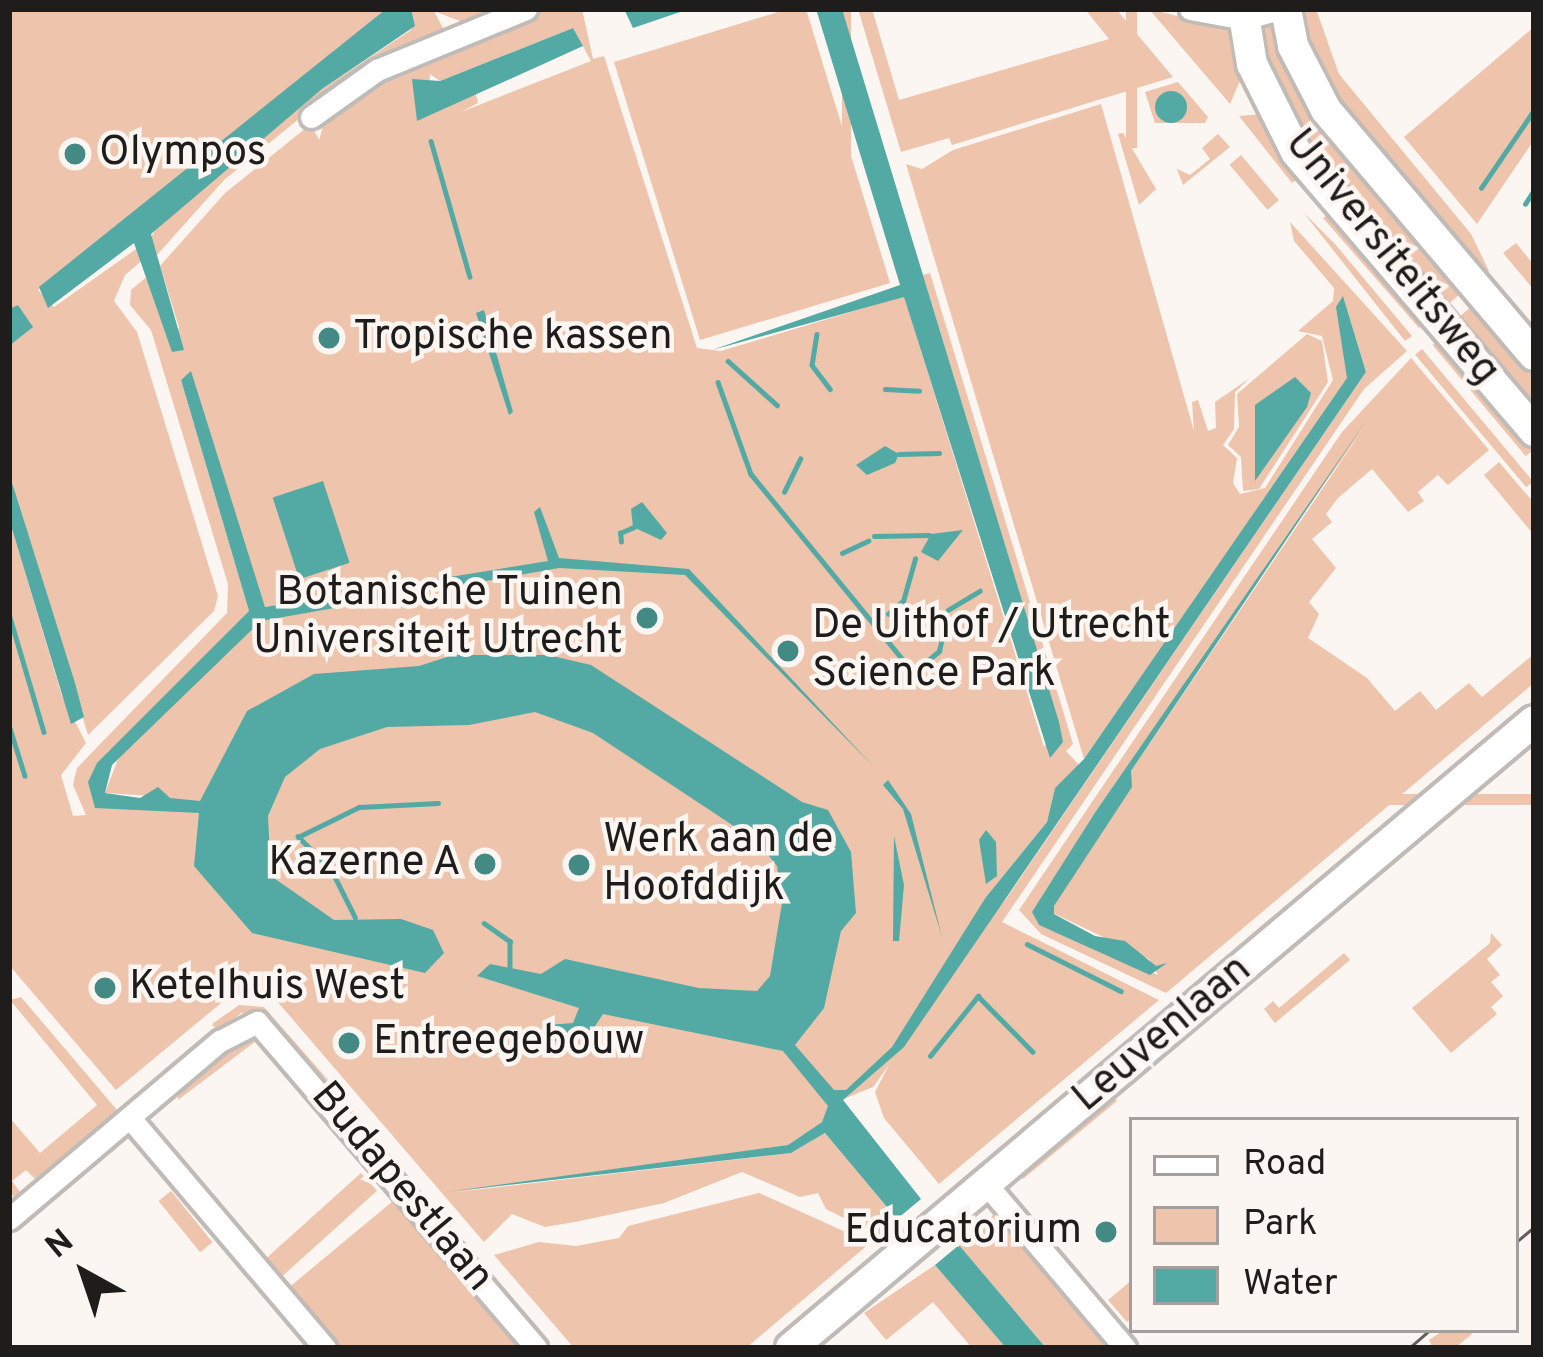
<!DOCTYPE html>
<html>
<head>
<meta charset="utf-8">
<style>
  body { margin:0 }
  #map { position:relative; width:1543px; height:1357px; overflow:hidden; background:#fcf6f2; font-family:Overpass,sans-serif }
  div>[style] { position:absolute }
  .green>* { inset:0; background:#eec4ac; transform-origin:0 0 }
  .water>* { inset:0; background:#53aaa4; transform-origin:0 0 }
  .round { border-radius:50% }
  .stream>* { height:4.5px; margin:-2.25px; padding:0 2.25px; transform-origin:2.25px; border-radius:2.25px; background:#53aaa4 }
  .roads { filter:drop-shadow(3px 0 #c0bbb7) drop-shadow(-3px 0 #c0bbb7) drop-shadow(0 3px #c0bbb7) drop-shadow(0 -3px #c0bbb7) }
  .minor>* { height:21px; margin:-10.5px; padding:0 10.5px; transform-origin:10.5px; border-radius:10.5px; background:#fff }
  .secondary>* { height:30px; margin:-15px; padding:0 15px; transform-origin:15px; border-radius:15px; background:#fff }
  .tram>* { height:3px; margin:-1.5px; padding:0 1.5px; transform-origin:1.5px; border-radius:1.5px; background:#625e5d }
  .dots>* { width:33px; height:33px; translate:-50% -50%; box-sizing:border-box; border:6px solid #fcf6f2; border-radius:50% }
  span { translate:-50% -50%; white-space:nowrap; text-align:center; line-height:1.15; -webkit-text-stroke:9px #fcf6f2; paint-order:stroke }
  .poi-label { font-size:42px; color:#1f1d1c }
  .left { translate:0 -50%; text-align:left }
  .right { translate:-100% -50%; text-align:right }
  .street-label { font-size:42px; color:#1f1d1c }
  .frame { position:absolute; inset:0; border:12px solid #1f1d1c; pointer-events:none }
  .legend { position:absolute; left:1129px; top:1117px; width:390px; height:216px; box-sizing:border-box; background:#fcf6f2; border:3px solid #a49f9c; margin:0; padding:15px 21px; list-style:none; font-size:36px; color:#1f1d1c }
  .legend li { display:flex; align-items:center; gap:24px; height:60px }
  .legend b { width:60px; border:3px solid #a49f9c }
  .north { position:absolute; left:24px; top:1213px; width:120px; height:120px; -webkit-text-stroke:9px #fcf6f2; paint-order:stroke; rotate:320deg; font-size:33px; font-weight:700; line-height:48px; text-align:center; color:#1f1d1c }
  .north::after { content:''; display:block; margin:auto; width:42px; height:54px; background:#1f1d1c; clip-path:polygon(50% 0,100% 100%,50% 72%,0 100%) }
</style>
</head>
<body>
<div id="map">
  <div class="green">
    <i style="clip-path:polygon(9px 9px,386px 9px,38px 290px,54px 307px,139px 247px,144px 259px,125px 275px,114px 301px,137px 332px,218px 596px,214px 611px,88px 735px,9px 473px,9px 344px,19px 305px,9px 310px)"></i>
    <i style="clip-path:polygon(411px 9px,509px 9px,470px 25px,434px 11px,445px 32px,333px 91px,224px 180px,157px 255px,151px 238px,157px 226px,322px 89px,411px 30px)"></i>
    <i style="clip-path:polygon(evenodd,546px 9px,582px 9px,593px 59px,604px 56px,697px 348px,721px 351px,904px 296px,1044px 747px,1059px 723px,923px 275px,930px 273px,1073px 744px,1066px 751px,1079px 765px,1055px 788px,1047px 822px,986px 897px,941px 976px,1006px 899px,1366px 372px,1343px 296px,1348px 378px,1084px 759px,906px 164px,922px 169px,953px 150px,1101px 104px,1194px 431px,1192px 402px,1198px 400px,1208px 431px,1216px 428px,1215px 402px,1250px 378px,1235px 392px,1234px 429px,1223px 445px,1237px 458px,1233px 483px,1240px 494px,1265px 488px,1333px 380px,1322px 336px,1298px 331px,1333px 301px,1334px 288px,1294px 241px,1290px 222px,1407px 351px,1364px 389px,1002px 922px,1159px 1000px,939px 1184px,884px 1118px,875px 1092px,889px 1065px,873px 1087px,829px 1105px,822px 1122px,788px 1145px,447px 1193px,791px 1153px,825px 1133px,897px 1219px,879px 1236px,826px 1209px,818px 1193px,800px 1197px,742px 1172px,664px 1203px,575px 1222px,545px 1227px,512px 1214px,484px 1242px,276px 1000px,232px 994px,116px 1090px,9px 965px,9px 519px,62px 696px,86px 743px,61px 775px,73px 816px,86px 815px,73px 785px,77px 768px,227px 613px,228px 584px,151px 330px,130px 305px,131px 290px,150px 274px,172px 352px,179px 327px,160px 266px,225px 193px,311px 124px,319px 140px,325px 120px,357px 90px,546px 9px,573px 28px,591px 61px,461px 112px,478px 103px,475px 91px,428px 110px,430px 74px,440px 81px,573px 28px,546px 9px,191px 372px,258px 594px,265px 607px,289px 603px,241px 635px,125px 752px,112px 750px,249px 611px,181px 380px,191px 372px,546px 9px,109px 750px,118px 759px,105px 793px,151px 796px,96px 808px,93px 792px,109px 750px)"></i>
    <i style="clip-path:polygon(788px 9px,806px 9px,890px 283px,700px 340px,614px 62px)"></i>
    <i style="left:842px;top:9px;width:9px;height:270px"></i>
    <i style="clip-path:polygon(858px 9px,872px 9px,899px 100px,1109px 39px,1085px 9px,1116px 9px,1173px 77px,952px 145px,949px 138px,901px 152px)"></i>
    <i style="left:1126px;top:9px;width:11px;height:139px"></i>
    <i style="clip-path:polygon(1149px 9px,1230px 29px,1242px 76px,1230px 104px)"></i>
    <i style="clip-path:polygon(1300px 9px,1316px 9px,1339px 74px,1471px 234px,1489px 271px,1481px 278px,1328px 92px)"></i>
    <i style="clip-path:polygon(1270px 23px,1307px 110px,1465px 290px,1442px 309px,1300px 140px,1275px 97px,1255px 24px)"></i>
    <i style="clip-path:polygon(1534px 27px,1534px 140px,1477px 224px,1404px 137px)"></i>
    <i style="clip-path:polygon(1178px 82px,1208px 117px,1205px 123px,1155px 123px,1145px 92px)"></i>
    <i style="clip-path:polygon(1261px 114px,1288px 157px,1298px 179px,1292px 183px,1239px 116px)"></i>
    <i style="clip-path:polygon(1123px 133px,1156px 189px,1139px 205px,1118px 134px)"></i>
    <i style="clip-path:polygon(1218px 134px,1230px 147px,1183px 185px,1177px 169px,1190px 175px,1210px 159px,1202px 148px)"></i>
    <i style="left:1241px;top:155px;width:59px;height:15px;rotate:50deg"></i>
    <i style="clip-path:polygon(1334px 210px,1427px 322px,1419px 328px,1323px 218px)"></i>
    <i style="clip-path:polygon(1303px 212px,1335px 244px,1412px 336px,1405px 341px)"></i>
    <i style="clip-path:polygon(1516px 243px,1534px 265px,1534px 290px,1503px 253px)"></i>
    <i style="clip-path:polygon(1477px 302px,1534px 370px,1534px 418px,1453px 322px)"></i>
    <i style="clip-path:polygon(1307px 334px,1322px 341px,1328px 382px,1259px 489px,1243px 491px,1241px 457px,1228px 445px,1239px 427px,1237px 394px)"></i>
    <i style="left:1441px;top:338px;width:145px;height:11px;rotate:50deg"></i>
    <i style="left:1422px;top:349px;width:173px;height:9px;rotate:50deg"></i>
    <i style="clip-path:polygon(evenodd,1411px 358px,1489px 450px,1448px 485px,1438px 475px,1418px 492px,1424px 501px,1408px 512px,1372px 469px,1338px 498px,1326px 514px,1332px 522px,1312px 539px,1336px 568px,1309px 602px,1319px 614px,1308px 638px,1367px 678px,1395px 711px,1420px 691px,1436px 710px,1469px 683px,1482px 697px,1534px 654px,1534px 683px,1166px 993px,1041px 934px,1019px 910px,1342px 432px,1411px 358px,1367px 423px,1131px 771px,1054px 906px,1053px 913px,1149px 959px,1158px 975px,1039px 925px,1033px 912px,1096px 811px,1367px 423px)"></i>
    <i style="clip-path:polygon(1499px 462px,1534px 503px,1534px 535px,1484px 475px)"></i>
    <i style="left:1534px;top:794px;width:11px;height:224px;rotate:90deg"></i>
    <i style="clip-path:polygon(1491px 933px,1502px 945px,1487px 959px,1500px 975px,1491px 982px,1503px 996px,1491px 1007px,1497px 1014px,1451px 1053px,1412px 1008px,1490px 943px)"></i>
    <i style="clip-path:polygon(1344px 953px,1350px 960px,1275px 1023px,1264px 1009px,1273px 1001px,1279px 1008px)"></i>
    <i style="clip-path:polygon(21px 997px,117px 1110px,35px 1179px,26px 1170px,12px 1181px,20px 1192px,14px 1197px,9px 1191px,9px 1117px,40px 1153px,97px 1105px,10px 1000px)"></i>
    <i style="clip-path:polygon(239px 1005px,264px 1007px,344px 1098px,263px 1013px,241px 1013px,218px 1032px,212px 1024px)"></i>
    <i style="clip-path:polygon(253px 1033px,369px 1166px,366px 1170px,256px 1041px,178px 1100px,179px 1088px)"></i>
    <i style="clip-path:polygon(1109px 1092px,1117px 1101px,1023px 1179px,1018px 1172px)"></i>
    <i style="left:361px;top:1173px;width:24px;height:132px;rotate:48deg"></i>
    <i style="clip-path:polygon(408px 1176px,554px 1348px,405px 1178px)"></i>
    <i style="left:171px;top:1191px;width:66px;height:16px;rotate:51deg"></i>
    <i style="clip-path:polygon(759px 1193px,870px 1243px,746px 1348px,574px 1348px,494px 1255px,539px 1242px,576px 1246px,619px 1238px,628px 1226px)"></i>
    <i style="clip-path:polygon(399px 1196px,525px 1348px,337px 1348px,287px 1289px)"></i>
    <i style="clip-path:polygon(1000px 1209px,1113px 1348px,1046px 1348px,959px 1245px)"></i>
    <i style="clip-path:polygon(935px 1265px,1006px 1348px,972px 1348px,933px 1302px,886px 1340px,864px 1313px)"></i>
    <i style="clip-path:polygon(1132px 1280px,1132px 1318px,1127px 1322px,1108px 1300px)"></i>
    <i style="clip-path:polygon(1444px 1330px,1470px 1330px,1472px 1334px,1455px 1348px,1433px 1348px,1429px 1340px)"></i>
  </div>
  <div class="water">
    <i style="clip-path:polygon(386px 9px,411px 9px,415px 26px,322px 89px,151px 234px,184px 350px,172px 352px,134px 243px,48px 308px,39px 287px)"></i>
    <i style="clip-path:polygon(624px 9px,689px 9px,633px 28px)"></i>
    <i style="clip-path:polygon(816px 9px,842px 9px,1059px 722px,1063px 742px,1050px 758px,904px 297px,712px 350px,900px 285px)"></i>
    <i style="clip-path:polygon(573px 28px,583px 46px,417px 121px,412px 79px,440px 81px)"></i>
    <i class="round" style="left:1155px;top:91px;width:32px;height:32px"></i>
    <i style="clip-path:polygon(1343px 296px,1366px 372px,904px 1047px,843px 1100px,921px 1199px,897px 1219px,825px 1133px,791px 1153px,446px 1192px,788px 1145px,822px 1122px,828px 1106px,783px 1051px,603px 1014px,588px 1037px,555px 1041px,544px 1037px,547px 1025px,573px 1023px,579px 1008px,477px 976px,490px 964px,541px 974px,565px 959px,699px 988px,757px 991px,770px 976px,782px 903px,777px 866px,758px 842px,593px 733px,535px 712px,469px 725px,387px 727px,320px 749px,285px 777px,268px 816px,271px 876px,334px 920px,401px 919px,433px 930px,444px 953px,425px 973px,252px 933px,194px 866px,199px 813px,95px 808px,88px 782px,97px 763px,249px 611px,181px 380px,191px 371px,265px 607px,548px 561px,534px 512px,540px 507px,559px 558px,689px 569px,873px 766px,685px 575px,559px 568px,261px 621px,112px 765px,105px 793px,140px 798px,158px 787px,170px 798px,200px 801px,247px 711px,314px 674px,419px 666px,453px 655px,548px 655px,591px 665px,802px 802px,828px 810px,851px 852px,856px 913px,841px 931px,824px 1008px,795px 1045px,834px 1090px,846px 1090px,892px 1047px,986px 897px,1047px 822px,1055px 788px,1084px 759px,1347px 378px,1336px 307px)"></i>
    <i style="clip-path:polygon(18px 305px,33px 327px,9px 346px,9px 309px)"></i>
    <i style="clip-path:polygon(484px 310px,513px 412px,509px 415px,476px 313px)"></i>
    <i style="clip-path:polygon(1295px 377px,1311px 393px,1307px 407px,1255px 481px,1255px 405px)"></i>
    <i style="clip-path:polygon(1366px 421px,1131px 771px,1132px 787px,1054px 906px,1054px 914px,1095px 936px,1125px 941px,1156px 966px,1167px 963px,1150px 975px,1039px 925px,1032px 912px,1096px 811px)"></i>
    <i style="clip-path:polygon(885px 446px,899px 454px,895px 463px,867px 475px,856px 465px)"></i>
    <i style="clip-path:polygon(9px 473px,75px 683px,84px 717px,71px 724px,9px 519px)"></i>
    <i style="left:323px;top:481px;width:86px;height:53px;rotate:72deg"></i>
    <i style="clip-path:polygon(642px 502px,667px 533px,661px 540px,633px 527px,631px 509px)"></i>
    <i style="clip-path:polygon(963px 530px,938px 561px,921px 552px,931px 534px)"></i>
    <i style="clip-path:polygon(888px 780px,911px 814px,942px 937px,903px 809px,883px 785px)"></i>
    <i style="clip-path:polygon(986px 830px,996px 842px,997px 876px,986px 884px,979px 840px)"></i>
    <i style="clip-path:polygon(894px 836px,904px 885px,899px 941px,893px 941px)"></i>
    <i style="clip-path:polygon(959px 1245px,1046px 1348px,1006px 1348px,935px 1265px)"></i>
  </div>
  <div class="stream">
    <i style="left:431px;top:141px;width:141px;rotate:74deg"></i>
    <i style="left:1481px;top:188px;width:94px;rotate:-55.8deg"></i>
    <i style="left:1525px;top:204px;width:17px;rotate:-57deg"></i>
    <i style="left:817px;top:334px;width:31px;rotate:99deg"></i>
    <i style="left:812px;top:365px;width:30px;rotate:53deg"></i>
    <i style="left:728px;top:361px;width:66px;rotate:41.9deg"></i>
    <i style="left:718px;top:382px;width:98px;rotate:70.3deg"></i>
    <i style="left:751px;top:474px;width:264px;rotate:50.7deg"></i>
    <i style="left:885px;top:389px;width:34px;rotate:3deg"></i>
    <i style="left:899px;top:454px;width:40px;rotate:-1.4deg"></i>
    <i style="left:784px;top:492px;width:37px;rotate:-64deg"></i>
    <i style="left:874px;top:536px;width:55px;rotate:-1deg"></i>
    <i style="left:621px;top:542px;width:9px;rotate:-96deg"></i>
    <i style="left:620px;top:533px;width:15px;rotate:-23deg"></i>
    <i style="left:842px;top:553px;width:29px;rotate:-25deg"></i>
    <i style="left:948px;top:610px;width:37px;rotate:-31deg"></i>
    <i style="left:9px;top:614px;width:123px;rotate:73.5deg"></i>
    <i style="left:888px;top:614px;width:20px;rotate:-41deg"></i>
    <i style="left:903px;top:601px;width:44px;rotate:-74.1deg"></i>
    <i style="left:922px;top:665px;width:22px;rotate:-39deg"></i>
    <i style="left:939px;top:651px;width:32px;rotate:-77deg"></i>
    <i style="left:9px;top:725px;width:53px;rotate:72.6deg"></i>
    <i style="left:355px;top:918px;width:54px;rotate:-116.6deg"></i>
    <i style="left:331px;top:870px;width:47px;rotate:-135deg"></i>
    <i style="left:298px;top:837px;width:68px;rotate:-26.2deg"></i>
    <i style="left:359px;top:807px;width:79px;rotate:-2.9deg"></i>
    <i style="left:484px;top:923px;width:32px;rotate:35deg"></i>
    <i style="left:510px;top:941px;width:28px;rotate:90deg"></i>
    <i style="left:1027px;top:944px;width:105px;rotate:26.6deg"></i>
    <i style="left:930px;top:1056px;width:77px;rotate:-51.3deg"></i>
    <i style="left:978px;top:996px;width:78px;rotate:45.5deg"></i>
  </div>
  <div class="roads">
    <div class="minor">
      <i style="left:1190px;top:9px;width:55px;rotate:10.5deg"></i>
      <i style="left:1244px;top:19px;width:36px;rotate:-16deg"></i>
      <i style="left:311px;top:117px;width:81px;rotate:-35.5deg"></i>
      <i style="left:377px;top:70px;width:161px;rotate:-22.3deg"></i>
      <i style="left:130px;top:1118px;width:302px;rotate:49.7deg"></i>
      <i style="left:987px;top:1185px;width:214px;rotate:49.7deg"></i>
      <i style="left:9px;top:1219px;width:276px;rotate:-40.2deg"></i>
      <i style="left:220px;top:1041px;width:42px;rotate:-27.2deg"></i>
      <i style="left:257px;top:1022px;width:429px;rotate:49.4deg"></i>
    </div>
    <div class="secondary">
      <i style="left:1243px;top:9px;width:56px;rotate:80.7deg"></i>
      <i style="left:1252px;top:64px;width:98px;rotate:63.4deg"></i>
      <i style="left:1296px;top:152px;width:367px;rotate:49.5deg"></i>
      <i style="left:1286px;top:9px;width:38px;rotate:79deg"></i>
      <i style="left:1293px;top:46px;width:72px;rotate:62.7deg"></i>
      <i style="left:1326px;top:110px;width:321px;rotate:49.7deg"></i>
      <i style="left:791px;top:1348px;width:972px;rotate:-40.16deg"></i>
    </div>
  </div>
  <div class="tram">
    <i style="left:1516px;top:1242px;width:23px;rotate:-40deg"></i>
    <i style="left:1409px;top:1348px;width:28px;rotate:-41deg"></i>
  </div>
  <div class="dots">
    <i style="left:75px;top:154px;background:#438a85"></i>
    <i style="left:329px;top:338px;background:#438a85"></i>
    <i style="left:647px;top:618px;background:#438a85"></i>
    <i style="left:788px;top:651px;background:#438a85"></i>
    <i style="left:485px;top:864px;background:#438a85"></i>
    <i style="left:579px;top:865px;background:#438a85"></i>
    <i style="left:105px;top:988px;background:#438a85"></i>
    <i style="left:349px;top:1043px;background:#438a85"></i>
    <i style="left:1106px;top:1232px;background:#438a85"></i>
  </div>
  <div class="poi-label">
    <span class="left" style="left:99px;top:154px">Olympos</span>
    <span class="left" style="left:353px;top:338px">Tropische kassen</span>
    <span class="right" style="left:623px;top:618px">Botanische Tuinen<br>Universiteit Utrecht</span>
    <span class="left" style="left:812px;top:651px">De Uithof / Utrecht<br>Science Park</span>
    <span class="left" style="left:603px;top:865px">Werk aan de<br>Hoofddijk</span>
    <span class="right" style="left:461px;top:864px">Kazerne A</span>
    <span class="left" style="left:129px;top:988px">Ketelhuis West</span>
    <span class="left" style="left:373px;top:1043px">Entreegebouw</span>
    <span class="right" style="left:1082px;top:1232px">Educatorium</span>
  </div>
  <div class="street-label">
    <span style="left:1391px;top:258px;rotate:51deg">Universiteitsweg</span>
    <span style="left:1163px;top:1035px;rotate:-40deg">Leuvenlaan</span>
    <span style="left:401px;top:1188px;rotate:50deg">Budapestlaan</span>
  </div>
  <div class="frame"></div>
  <ul class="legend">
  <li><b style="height:15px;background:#fff"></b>Road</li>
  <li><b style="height:33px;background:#eec4ac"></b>Park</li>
  <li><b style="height:33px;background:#53aaa4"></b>Water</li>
  </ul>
  <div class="north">N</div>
</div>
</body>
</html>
